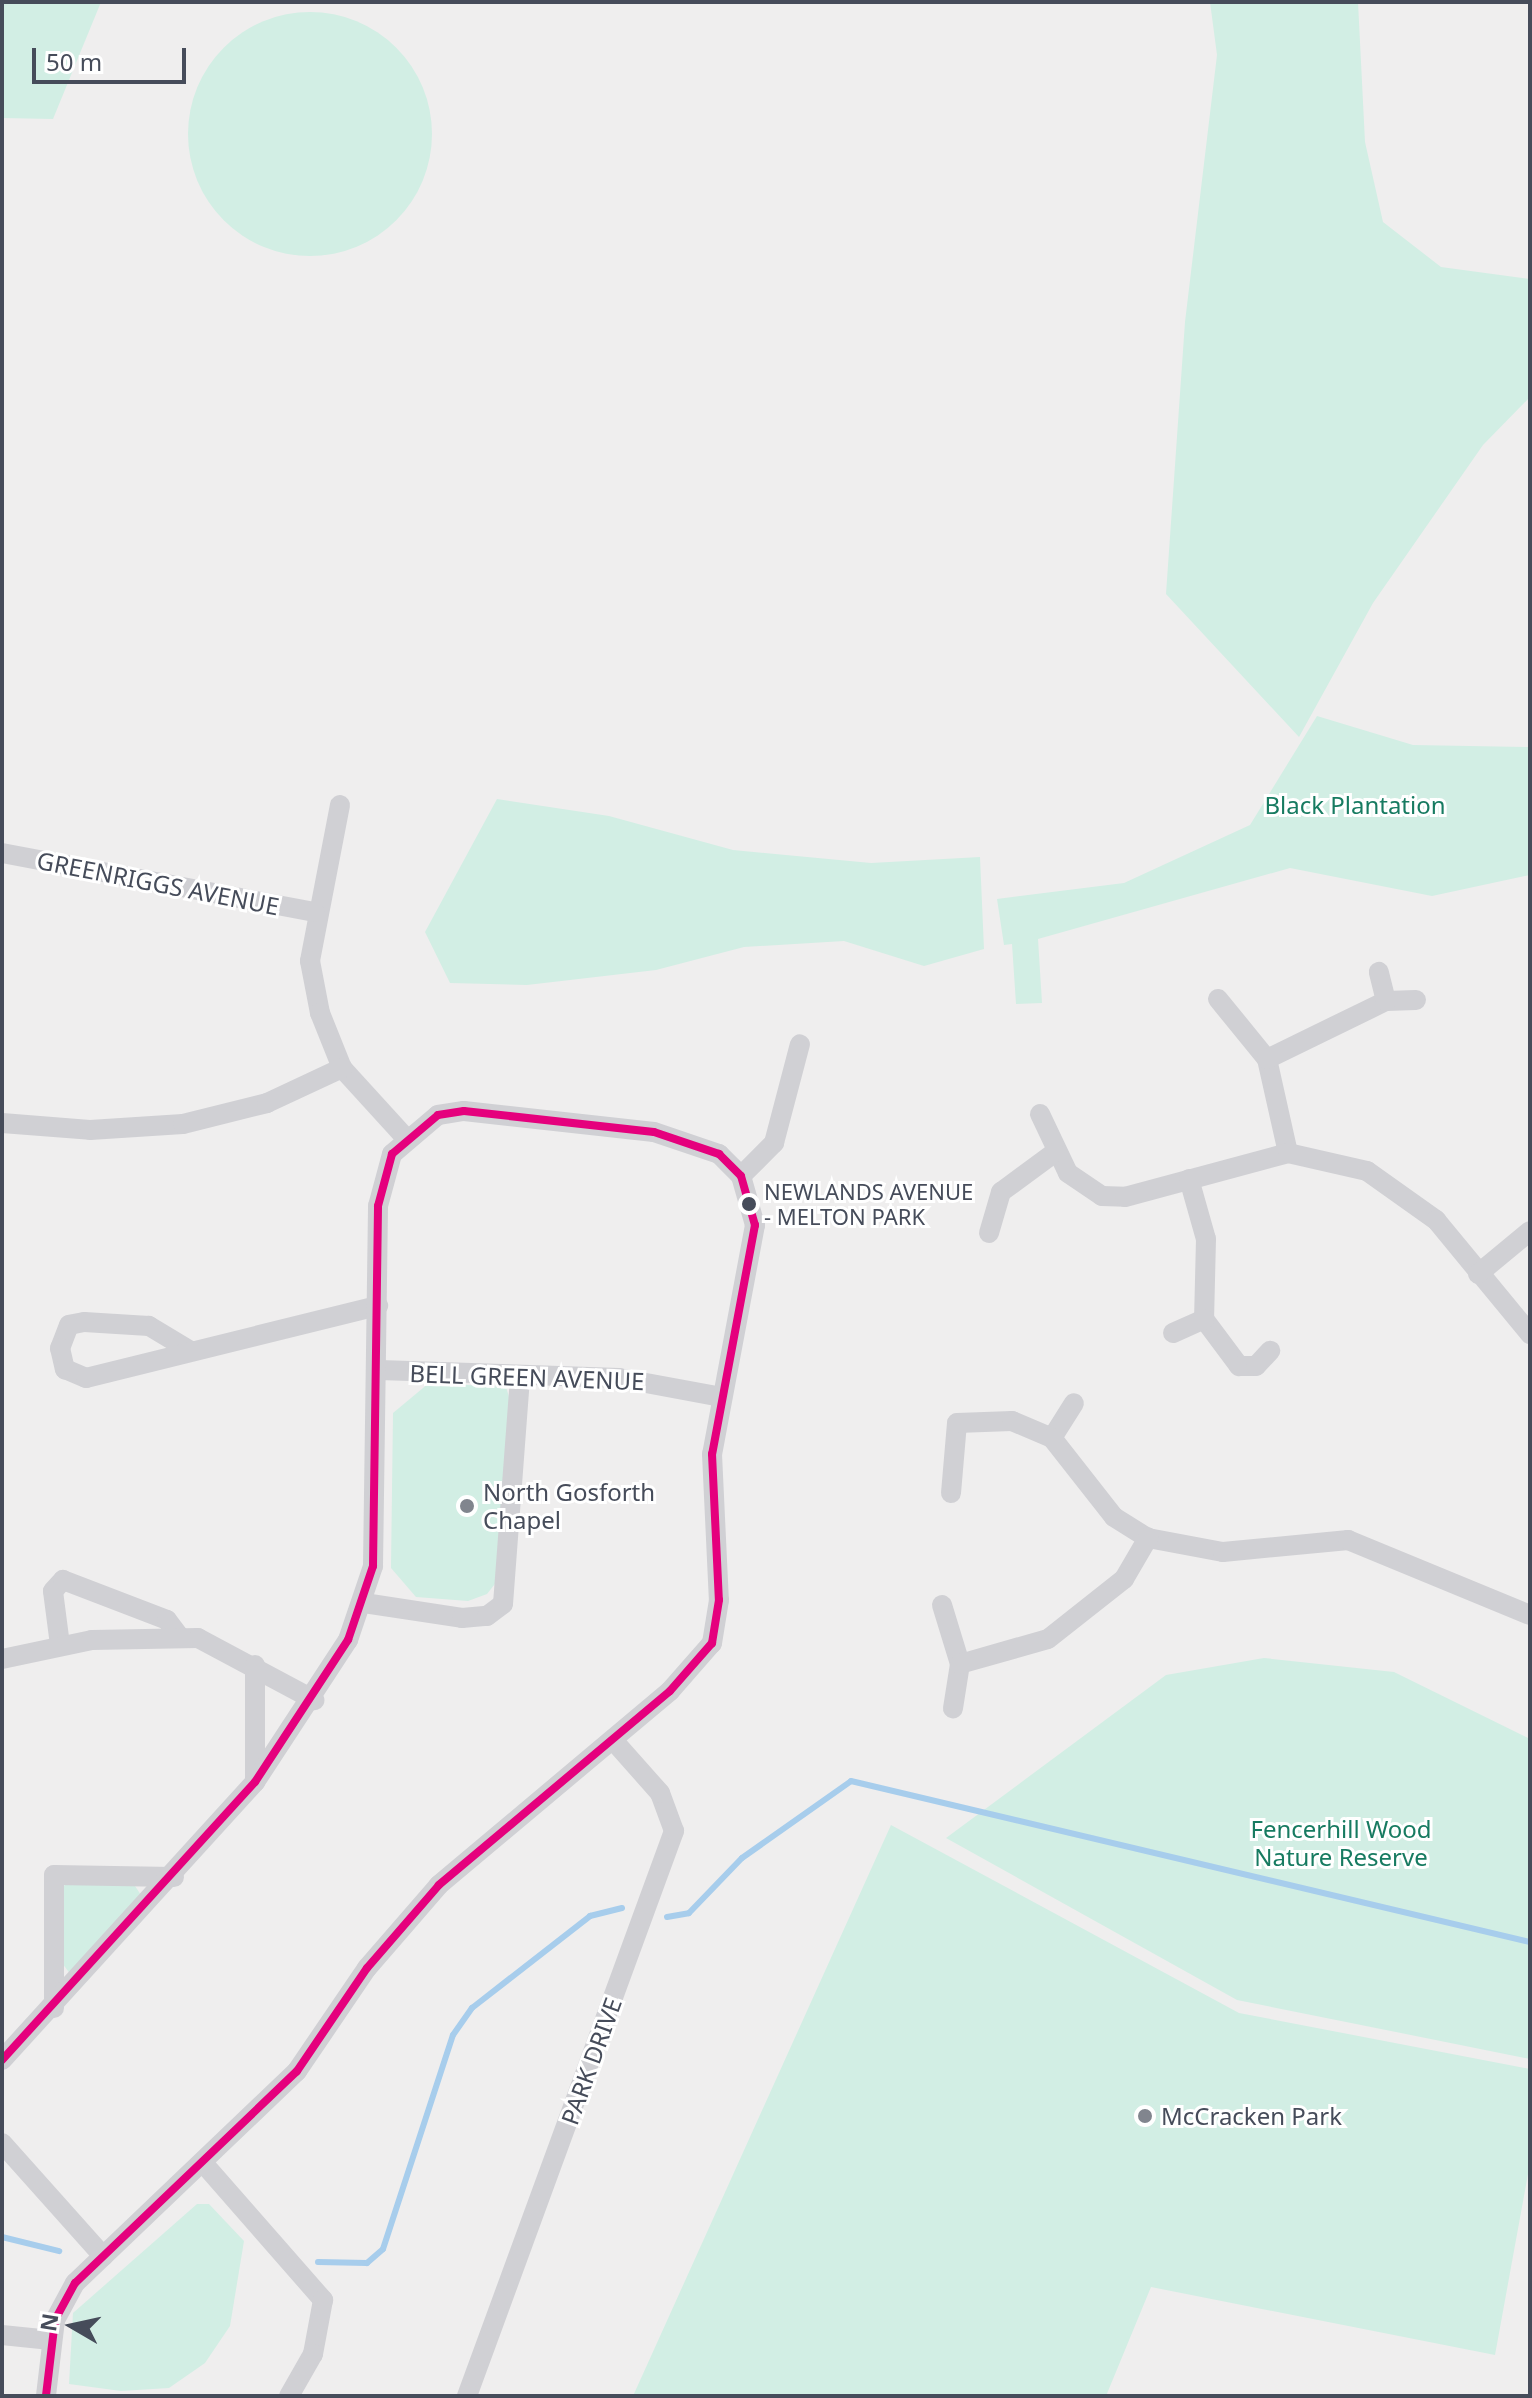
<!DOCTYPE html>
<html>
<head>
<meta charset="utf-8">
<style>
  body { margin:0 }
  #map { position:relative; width:1532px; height:2398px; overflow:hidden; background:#efeeee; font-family:"Noto Sans",sans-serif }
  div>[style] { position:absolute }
  .green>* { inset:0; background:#d2eee4 }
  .round { border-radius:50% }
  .stream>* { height:6px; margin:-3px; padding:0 3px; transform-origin:3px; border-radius:3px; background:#a7cdec }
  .minor>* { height:20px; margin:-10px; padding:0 10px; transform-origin:10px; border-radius:10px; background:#d0d0d4 }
  .bus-1>* { height:8px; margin:-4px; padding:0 4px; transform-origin:4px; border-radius:4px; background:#e5007d }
  .dots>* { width:22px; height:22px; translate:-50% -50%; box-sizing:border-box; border:4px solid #fff; border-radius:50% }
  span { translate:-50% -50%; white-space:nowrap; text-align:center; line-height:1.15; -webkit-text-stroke:6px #fff; paint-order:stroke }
  .bus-label { font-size:22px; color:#464c5a }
  .left { translate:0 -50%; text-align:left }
  .park-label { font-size:24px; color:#177b61 }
  .street-label { font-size:24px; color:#464c5a }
  .poi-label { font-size:24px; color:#464c5a }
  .frame { position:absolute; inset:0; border:4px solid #464c5a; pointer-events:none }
  .north { position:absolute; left:32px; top:2286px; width:80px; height:80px; -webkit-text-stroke:6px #fff; paint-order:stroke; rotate:279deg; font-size:22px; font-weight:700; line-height:32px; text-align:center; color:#464c5a }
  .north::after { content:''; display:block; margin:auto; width:28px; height:36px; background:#464c5a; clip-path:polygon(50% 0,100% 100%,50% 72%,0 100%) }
  .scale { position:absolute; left:32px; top:48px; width:154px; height:36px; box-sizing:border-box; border:4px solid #464c5a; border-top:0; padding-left:10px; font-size:24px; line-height:28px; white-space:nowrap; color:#464c5a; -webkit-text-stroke:6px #fff; paint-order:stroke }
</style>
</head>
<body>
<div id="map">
  <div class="green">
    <i style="clip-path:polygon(2px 2px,101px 2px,53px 119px,2px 118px)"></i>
    <i style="clip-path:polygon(1210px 2px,1358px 2px,1365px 142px,1383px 222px,1441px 267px,1530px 279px,1530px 397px,1483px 445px,1373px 603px,1299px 737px,1166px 594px,1185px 322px,1217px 55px)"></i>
    <i class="round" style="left:188px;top:12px;width:244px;height:244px"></i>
    <i style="clip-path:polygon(1317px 716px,1413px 745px,1530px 747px,1530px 875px,1432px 896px,1290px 868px,1038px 939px,1042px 1003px,1016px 1004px,1012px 944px,1004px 945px,997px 899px,1124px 883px,1250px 825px)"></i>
    <i style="clip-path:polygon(497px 799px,609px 816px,733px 850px,871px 863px,980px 857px,984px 949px,924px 966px,844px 941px,744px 947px,656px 970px,527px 985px,450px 983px,425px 932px)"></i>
    <i style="clip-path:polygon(429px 1383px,506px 1387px,513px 1410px,502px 1575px,487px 1594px,468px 1601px,416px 1597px,391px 1568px,393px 1413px)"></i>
    <i style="clip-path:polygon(1264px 1658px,1394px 1672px,1530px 1739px,1530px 2059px,1237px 2000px,946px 1838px,1166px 1675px)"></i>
    <i style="clip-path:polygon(891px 1825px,1239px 2013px,1530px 2069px,1530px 2163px,1495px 2355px,1151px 2287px,1106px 2396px,633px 2396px)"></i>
    <i style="clip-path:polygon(70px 1880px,133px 1883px,143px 1898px,71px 1975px,62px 1963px,61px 1889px)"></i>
    <i style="clip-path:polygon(197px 2204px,209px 2204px,244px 2241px,230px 2326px,205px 2363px,169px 2388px,121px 2391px,69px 2384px,73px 2313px)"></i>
  </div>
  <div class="stream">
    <i style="left:667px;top:1917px;width:22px;rotate:-10deg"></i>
    <i style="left:689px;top:1913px;width:76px;rotate:-46.1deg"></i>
    <i style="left:742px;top:1858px;width:133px;rotate:-35.2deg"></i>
    <i style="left:851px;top:1781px;width:698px;rotate:13.34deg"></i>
    <i style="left:2px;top:2237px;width:59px;rotate:13.8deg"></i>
    <i style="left:318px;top:2262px;width:49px;rotate:1.2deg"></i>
    <i style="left:367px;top:2263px;width:21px;rotate:-41deg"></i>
    <i style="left:383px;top:2249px;width:225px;rotate:-71.9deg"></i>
    <i style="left:453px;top:2035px;width:33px;rotate:-55deg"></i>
    <i style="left:472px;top:2008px;width:150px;rotate:-37.9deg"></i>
    <i style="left:590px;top:1916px;width:33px;rotate:-14deg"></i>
  </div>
  <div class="minor">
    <i style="left:340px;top:805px;width:159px;rotate:100.9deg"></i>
    <i style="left:310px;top:961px;width:53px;rotate:79.1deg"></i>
    <i style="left:320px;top:1013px;width:59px;rotate:68.2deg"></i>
    <i style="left:342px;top:1068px;width:95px;rotate:47.6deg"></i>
    <i style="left:2px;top:853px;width:318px;rotate:10.7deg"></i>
    <i style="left:1218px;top:999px;width:77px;rotate:50.8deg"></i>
    <i style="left:1267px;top:1059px;width:96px;rotate:77.4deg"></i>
    <i style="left:1386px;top:1001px;width:30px;rotate:-2deg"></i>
    <i style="left:1267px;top:1059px;width:132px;rotate:-26deg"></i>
    <i style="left:1386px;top:1001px;width:30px;rotate:-104deg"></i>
    <i style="left:1040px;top:1114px;width:65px;rotate:64.6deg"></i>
    <i style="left:1068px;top:1173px;width:41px;rotate:34.1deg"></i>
    <i style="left:1102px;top:1196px;width:23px;rotate:2deg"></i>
    <i style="left:1125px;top:1197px;width:169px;rotate:-15.1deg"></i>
    <i style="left:1288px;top:1153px;width:81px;rotate:12.8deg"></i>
    <i style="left:1367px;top:1171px;width:85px;rotate:35.4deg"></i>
    <i style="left:1436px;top:1220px;width:148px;rotate:50.5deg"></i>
    <i style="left:2px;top:1123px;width:88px;rotate:4.5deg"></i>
    <i style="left:90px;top:1130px;width:93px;rotate:-3.7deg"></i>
    <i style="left:183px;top:1124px;width:87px;rotate:-14deg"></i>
    <i style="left:267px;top:1103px;width:83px;rotate:-25deg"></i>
    <i style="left:741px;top:1176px;width:47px;rotate:-45deg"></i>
    <i style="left:774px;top:1143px;width:102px;rotate:-75.3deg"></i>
    <i style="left:1189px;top:1179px;width:62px;rotate:74.2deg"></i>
    <i style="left:1206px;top:1239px;width:80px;rotate:91.4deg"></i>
    <i style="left:1204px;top:1319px;width:59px;rotate:53.3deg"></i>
    <i style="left:1239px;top:1366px;width:17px"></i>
    <i style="left:1256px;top:1366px;width:21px;rotate:-47deg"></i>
    <i style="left:989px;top:1233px;width:43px;rotate:-73.7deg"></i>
    <i style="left:1001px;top:1192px;width:66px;rotate:-36.3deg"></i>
    <i style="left:1478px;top:1274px;width:67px;rotate:-39.6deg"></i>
    <i style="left:1173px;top:1333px;width:34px;rotate:-24deg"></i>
    <i style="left:189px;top:1350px;width:47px;rotate:-149deg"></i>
    <i style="left:149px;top:1326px;width:65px;rotate:-176.5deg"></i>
    <i style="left:84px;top:1322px;width:15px;rotate:169deg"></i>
    <i style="left:69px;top:1325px;width:25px;rotate:111deg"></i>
    <i style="left:60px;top:1348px;width:22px;rotate:77deg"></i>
    <i style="left:65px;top:1369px;width:23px;rotate:23deg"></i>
    <i style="left:86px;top:1378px;width:301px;rotate:-13.9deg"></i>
    <i style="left:379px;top:1370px;width:240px;rotate:1.9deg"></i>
    <i style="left:619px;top:1378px;width:105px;rotate:10.5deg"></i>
    <i style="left:1052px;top:1438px;width:41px;rotate:-57.8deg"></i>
    <i style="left:951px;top:1493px;width:70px;rotate:-85.1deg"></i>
    <i style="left:957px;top:1423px;width:55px;rotate:-2.1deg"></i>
    <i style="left:1012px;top:1421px;width:43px;rotate:23deg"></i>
    <i style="left:1052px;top:1438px;width:100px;rotate:51.9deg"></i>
    <i style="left:1114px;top:1517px;width:40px;rotate:32deg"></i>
    <i style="left:1148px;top:1538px;width:76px;rotate:10.6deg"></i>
    <i style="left:1223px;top:1552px;width:126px;rotate:-5.5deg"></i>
    <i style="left:1348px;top:1540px;width:197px;rotate:22.4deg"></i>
    <i style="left:364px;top:1603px;width:99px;rotate:8.7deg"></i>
    <i style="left:462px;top:1618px;width:25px;rotate:-5deg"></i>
    <i style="left:487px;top:1616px;width:20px;rotate:-37deg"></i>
    <i style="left:503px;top:1604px;width:229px;rotate:-85.7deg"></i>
    <i style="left:942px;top:1605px;width:62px;rotate:73deg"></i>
    <i style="left:960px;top:1664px;width:45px;rotate:99deg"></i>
    <i style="left:60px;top:1645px;width:54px;rotate:-97.4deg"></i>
    <i style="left:53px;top:1591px;width:15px;rotate:-48deg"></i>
    <i style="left:63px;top:1580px;width:111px;rotate:21deg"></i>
    <i style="left:167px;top:1620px;width:20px;rotate:53deg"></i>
    <i style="left:2px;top:1659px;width:92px;rotate:-11.9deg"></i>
    <i style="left:92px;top:1640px;width:106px;rotate:-1.1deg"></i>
    <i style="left:198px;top:1638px;width:132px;rotate:28.1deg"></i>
    <i style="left:960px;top:1664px;width:91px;rotate:-15.9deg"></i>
    <i style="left:1048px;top:1639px;width:97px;rotate:-38.3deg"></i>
    <i style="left:1124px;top:1579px;width:48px;rotate:-59.7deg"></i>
    <i style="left:255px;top:1665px;width:117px;rotate:90deg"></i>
    <i style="left:54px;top:2008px;width:133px;rotate:-90deg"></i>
    <i style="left:54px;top:1875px;width:120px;rotate:1deg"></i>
    <i style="left:2px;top:2060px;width:376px;rotate:-47.7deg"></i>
    <i style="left:255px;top:1782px;width:170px;rotate:-56.8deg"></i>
    <i style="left:348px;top:1640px;width:78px;rotate:-71.3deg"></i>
    <i style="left:373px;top:1566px;width:360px;rotate:-89.2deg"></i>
    <i style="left:378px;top:1206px;width:54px;rotate:-74.9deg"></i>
    <i style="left:392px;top:1154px;width:60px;rotate:-40.3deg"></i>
    <i style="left:438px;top:1115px;width:26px;rotate:-9deg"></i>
    <i style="left:464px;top:1111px;width:191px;rotate:6.3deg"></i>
    <i style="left:654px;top:1132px;width:69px;rotate:18.7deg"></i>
    <i style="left:719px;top:1154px;width:31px;rotate:45deg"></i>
    <i style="left:741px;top:1176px;width:51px;rotate:74.1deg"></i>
    <i style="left:755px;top:1225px;width:233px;rotate:100.6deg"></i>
    <i style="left:712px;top:1454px;width:146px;rotate:87.3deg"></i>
    <i style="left:719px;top:1600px;width:44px;rotate:99.2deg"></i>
    <i style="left:712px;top:1643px;width:64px;rotate:131.2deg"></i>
    <i style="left:670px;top:1691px;width:302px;rotate:140deg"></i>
    <i style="left:439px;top:1885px;width:110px;rotate:130.9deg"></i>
    <i style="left:367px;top:1968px;width:125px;rotate:124.2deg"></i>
    <i style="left:297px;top:2071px;width:307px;rotate:136.3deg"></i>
    <i style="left:75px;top:2283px;width:42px;rotate:118.4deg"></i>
    <i style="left:55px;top:2320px;width:77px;rotate:96.8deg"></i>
    <i style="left:2px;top:2143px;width:152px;rotate:48.2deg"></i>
    <i style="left:204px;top:2164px;width:181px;rotate:48.8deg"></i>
    <i style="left:323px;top:2300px;width:55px;rotate:100.5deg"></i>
    <i style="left:313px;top:2354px;width:48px;rotate:119.7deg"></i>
    <i style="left:2px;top:2335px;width:49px;rotate:5.8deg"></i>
    <i style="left:467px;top:2396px;width:602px;rotate:-69.88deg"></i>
    <i style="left:674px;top:1831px;width:40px;rotate:-110.2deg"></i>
    <i style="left:660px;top:1793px;width:71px;rotate:-131.6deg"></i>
  </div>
  <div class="bus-1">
    <i style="left:2px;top:2060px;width:376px;rotate:-47.7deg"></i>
    <i style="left:255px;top:1782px;width:170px;rotate:-56.8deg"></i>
    <i style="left:348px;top:1640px;width:78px;rotate:-71.3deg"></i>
    <i style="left:373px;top:1566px;width:360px;rotate:-89.2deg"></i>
    <i style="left:378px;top:1206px;width:54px;rotate:-74.9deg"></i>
    <i style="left:392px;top:1154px;width:60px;rotate:-40.3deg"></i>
    <i style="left:438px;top:1115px;width:26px;rotate:-9deg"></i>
    <i style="left:464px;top:1111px;width:191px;rotate:6.3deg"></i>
    <i style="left:654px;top:1132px;width:69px;rotate:18.7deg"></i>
    <i style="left:719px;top:1154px;width:31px;rotate:45deg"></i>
    <i style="left:741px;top:1176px;width:51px;rotate:74.1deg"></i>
    <i style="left:755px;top:1225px;width:233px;rotate:100.6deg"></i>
    <i style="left:712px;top:1454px;width:146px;rotate:87.3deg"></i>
    <i style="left:719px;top:1600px;width:44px;rotate:99.2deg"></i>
    <i style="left:712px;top:1643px;width:64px;rotate:131.2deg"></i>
    <i style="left:670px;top:1691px;width:302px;rotate:140deg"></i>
    <i style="left:439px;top:1885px;width:110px;rotate:130.9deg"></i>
    <i style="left:367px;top:1968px;width:125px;rotate:124.2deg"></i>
    <i style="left:297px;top:2071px;width:307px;rotate:136.3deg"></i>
    <i style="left:75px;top:2283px;width:42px;rotate:118.4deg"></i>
    <i style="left:55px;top:2320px;width:77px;rotate:96.8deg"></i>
  </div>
  <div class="dots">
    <i style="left:749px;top:1204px;background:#464c5a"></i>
    <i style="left:467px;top:1506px;background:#81858e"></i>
    <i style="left:1145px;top:2116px;background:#81858e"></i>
  </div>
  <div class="bus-label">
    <span class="left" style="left:764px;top:1204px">NEWLANDS AVENUE<br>- MELTON PARK</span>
  </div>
  <div class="park-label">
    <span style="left:1355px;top:805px">Black Plantation</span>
    <span style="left:1341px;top:1843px">Fencerhill Wood<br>Nature Reserve</span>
  </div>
  <div class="street-label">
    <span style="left:158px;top:883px;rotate:11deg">GREENRIGGS AVENUE</span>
    <span style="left:527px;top:1377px;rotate:2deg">BELL GREEN AVENUE</span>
    <span style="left:591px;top:2061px;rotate:-70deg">PARK DRIVE</span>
  </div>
  <div class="poi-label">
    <span class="left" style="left:483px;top:1506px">North Gosforth<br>Chapel</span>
    <span class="left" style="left:1161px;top:2116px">McCracken Park</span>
  </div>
  <div class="frame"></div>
  <div class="north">N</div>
  <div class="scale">50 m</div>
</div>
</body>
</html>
